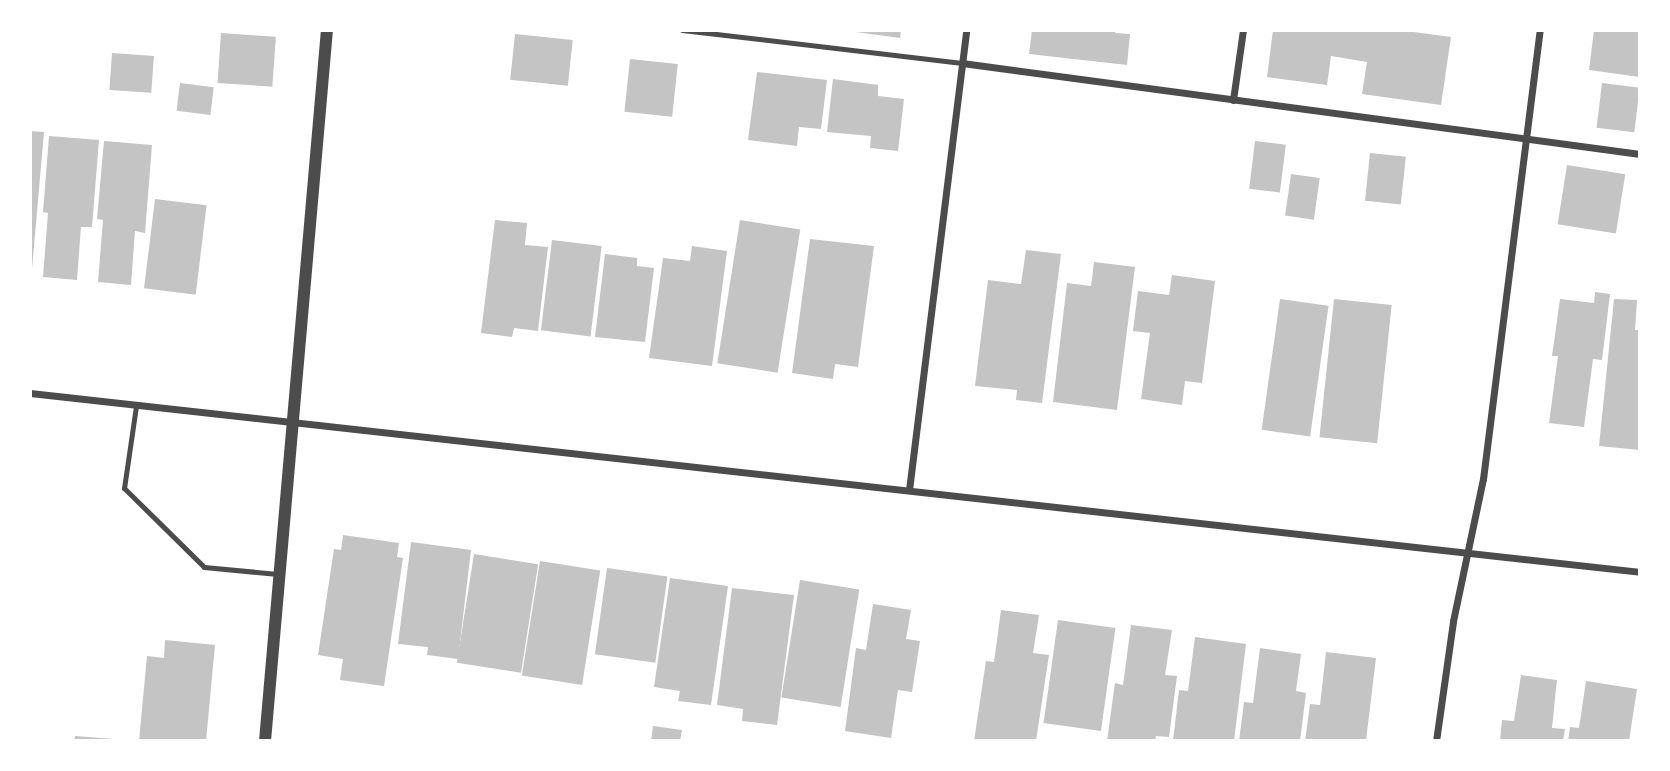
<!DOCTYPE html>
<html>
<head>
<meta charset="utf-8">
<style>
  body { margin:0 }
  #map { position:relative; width:1670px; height:771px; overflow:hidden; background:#fff; font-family:"DM Sans",sans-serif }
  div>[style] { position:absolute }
  .building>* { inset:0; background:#c4c4c4; transform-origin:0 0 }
  .service>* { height:5px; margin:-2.5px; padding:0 2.5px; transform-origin:2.5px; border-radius:2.5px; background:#4c4c4c }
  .minor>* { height:7px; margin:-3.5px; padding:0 3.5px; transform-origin:3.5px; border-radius:3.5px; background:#4c4c4c }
  .tertiary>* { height:12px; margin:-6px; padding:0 6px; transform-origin:6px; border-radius:6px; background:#4c4c4c }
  span { translate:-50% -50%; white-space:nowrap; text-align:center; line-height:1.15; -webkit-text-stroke:5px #fff; paint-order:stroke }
  .frame { position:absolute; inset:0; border:32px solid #fff; pointer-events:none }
</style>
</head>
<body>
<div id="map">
  <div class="building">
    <i style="clip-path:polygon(841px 30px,901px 30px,900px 38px)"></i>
    <i style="clip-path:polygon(1032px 30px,1116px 30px,1115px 33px,1130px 34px,1127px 65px,1029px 54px)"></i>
    <i style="clip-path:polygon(1273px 30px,1399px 30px,1451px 37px,1441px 105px,1362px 94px,1367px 62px,1331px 56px,1327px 85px,1267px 77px)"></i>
    <i style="clip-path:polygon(1594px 30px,1640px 30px,1640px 77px,1589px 70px)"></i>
    <i style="left:221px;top:33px;width:55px;height:50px;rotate:4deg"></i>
    <i style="left:515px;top:34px;width:58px;height:46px;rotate:6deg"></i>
    <i style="left:112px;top:53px;width:42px;height:37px;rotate:4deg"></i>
    <i style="left:630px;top:59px;width:48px;height:53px;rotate:6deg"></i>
    <i style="clip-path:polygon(757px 72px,827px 80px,821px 129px,799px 127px,797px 146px,748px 140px)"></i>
    <i style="clip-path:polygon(833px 79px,878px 85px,878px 96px,904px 99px,898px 151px,870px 148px,871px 136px,827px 132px)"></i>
    <i style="left:180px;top:83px;width:34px;height:28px;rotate:7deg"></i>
    <i style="left:1602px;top:83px;width:38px;height:45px;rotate:7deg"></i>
    <i style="clip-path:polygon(30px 131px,44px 132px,32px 269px,30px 269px)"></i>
    <i style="clip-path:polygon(49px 136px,99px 140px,92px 227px,81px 227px,77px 280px,43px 277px,48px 213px,43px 212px)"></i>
    <i style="clip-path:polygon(104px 141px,152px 145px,145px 233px,135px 231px,131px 285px,98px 282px,103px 220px,97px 219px)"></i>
    <i style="left:1255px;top:141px;width:31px;height:48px;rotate:7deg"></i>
    <i style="left:1370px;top:153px;width:36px;height:48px;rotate:6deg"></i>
    <i style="left:1567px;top:165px;width:59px;height:60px;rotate:9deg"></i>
    <i style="left:1291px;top:174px;width:29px;height:42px;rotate:8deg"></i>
    <i style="left:155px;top:199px;width:52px;height:90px;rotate:7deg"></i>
    <i style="clip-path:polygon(495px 220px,527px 223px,525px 245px,548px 247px,538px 331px,514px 328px,512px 337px,481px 333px)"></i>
    <i style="left:740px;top:220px;width:61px;height:145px;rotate:9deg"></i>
    <i style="clip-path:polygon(810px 239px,874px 246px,858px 367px,835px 364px,833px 379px,792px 373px)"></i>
    <i style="left:552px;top:240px;width:50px;height:91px;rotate:7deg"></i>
    <i style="clip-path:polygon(692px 246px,727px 251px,712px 366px,649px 358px,663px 258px,690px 261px)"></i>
    <i style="clip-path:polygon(1026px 250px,1061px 254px,1042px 403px,1016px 400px,1017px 390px,975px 386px,988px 280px,1021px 284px)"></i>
    <i style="clip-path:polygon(605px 254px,637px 258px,637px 266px,654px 268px,645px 342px,595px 337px)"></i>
    <i style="clip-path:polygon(1094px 262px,1135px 267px,1117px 410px,1053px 402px,1067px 283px,1091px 286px)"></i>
    <i style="clip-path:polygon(1172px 275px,1215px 281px,1202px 383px,1185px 381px,1182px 405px,1141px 399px,1150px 333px,1133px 331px,1138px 291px,1169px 295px)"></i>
    <i style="clip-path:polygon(1595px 292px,1610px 294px,1602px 360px,1593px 359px,1584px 427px,1549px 423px,1558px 356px,1552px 356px,1560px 299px,1594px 303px)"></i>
    <i style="left:1280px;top:299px;width:49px;height:132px;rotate:8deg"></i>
    <i style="left:1334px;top:299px;width:58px;height:139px;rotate:6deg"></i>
    <i style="clip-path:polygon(1614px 299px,1637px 300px,1635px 330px,1640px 330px,1640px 450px,1599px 446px)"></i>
    <i style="clip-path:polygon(343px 535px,399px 543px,397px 557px,403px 558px,384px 686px,340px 680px,343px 659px,318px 655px,334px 549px,341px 550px)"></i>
    <i style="clip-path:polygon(411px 542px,471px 550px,458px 659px,427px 655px,428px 647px,398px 644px)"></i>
    <i style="left:474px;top:554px;width:65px;height:110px;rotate:9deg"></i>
    <i style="left:540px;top:561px;width:61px;height:116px;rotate:9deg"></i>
    <i style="left:607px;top:568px;width:61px;height:87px;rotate:8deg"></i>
    <i style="clip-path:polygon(670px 578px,728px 586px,711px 705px,678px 701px,680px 691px,654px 687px)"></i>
    <i style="left:800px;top:580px;width:60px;height:119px;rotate:9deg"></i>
    <i style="clip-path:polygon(732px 588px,794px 595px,777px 725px,742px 721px,743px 709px,717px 705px)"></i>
    <i style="clip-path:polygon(873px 604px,911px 610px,906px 639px,920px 641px,912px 692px,898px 690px,891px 738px,845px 731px,856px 648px,866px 650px)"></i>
    <i style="clip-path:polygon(1001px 610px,1039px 615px,1033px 653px,1049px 655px,1036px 741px,974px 741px,986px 661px,994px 662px)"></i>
    <i style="left:1058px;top:620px;width:58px;height:104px;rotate:8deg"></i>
    <i style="clip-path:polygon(1131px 625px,1172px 630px,1165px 675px,1177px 676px,1169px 737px,1156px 736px,1155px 741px,1107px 741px,1115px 683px,1123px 685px)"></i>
    <i style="clip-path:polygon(1195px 637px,1246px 644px,1234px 741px,1173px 741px,1179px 690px,1188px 691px)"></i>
    <i style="clip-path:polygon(165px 640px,215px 645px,206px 741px,139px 741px,147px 656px,164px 658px)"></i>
    <i style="clip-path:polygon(1260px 648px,1301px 654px,1296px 691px,1306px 693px,1300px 741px,1239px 741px,1244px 702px,1253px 703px)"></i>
    <i style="clip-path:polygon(1326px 652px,1376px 658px,1366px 741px,1305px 741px,1310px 704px,1320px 705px)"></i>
    <i style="clip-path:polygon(1521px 675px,1557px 680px,1552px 728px,1565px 729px,1563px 741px,1500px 741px,1502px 720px,1514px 721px)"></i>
    <i style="clip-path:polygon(1586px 681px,1637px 689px,1629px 741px,1568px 741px,1570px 727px,1579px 728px)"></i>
    <i style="clip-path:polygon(653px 726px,682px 730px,680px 741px,651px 741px)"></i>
    <i style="clip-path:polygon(75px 736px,114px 739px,114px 741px,74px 741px)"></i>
  </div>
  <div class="service">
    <i style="left:682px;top:30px;width:282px;rotate:6.7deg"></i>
    <i style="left:136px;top:406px;width:83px;rotate:98.3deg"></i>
    <i style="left:124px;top:488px;width:112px;rotate:44.6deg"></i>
    <i style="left:204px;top:567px;width:74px;rotate:5.4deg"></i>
  </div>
  <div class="minor">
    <i style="left:962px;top:63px;width:684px;rotate:7.64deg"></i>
    <i style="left:1233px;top:100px;width:71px;rotate:-81.9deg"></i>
    <i style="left:30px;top:393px;width:1620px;rotate:6.34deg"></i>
    <i style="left:909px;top:490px;width:464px;rotate:-82.9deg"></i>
    <i style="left:1436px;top:741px;width:121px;rotate:-81.9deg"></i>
    <i style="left:1453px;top:621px;width:145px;rotate:-78.1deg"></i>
    <i style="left:1483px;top:479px;width:453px;rotate:-82.8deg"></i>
  </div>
  <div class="tertiary">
    <i style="left:265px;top:741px;width:714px;rotate:-85.02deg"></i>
  </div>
  <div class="frame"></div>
</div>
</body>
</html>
